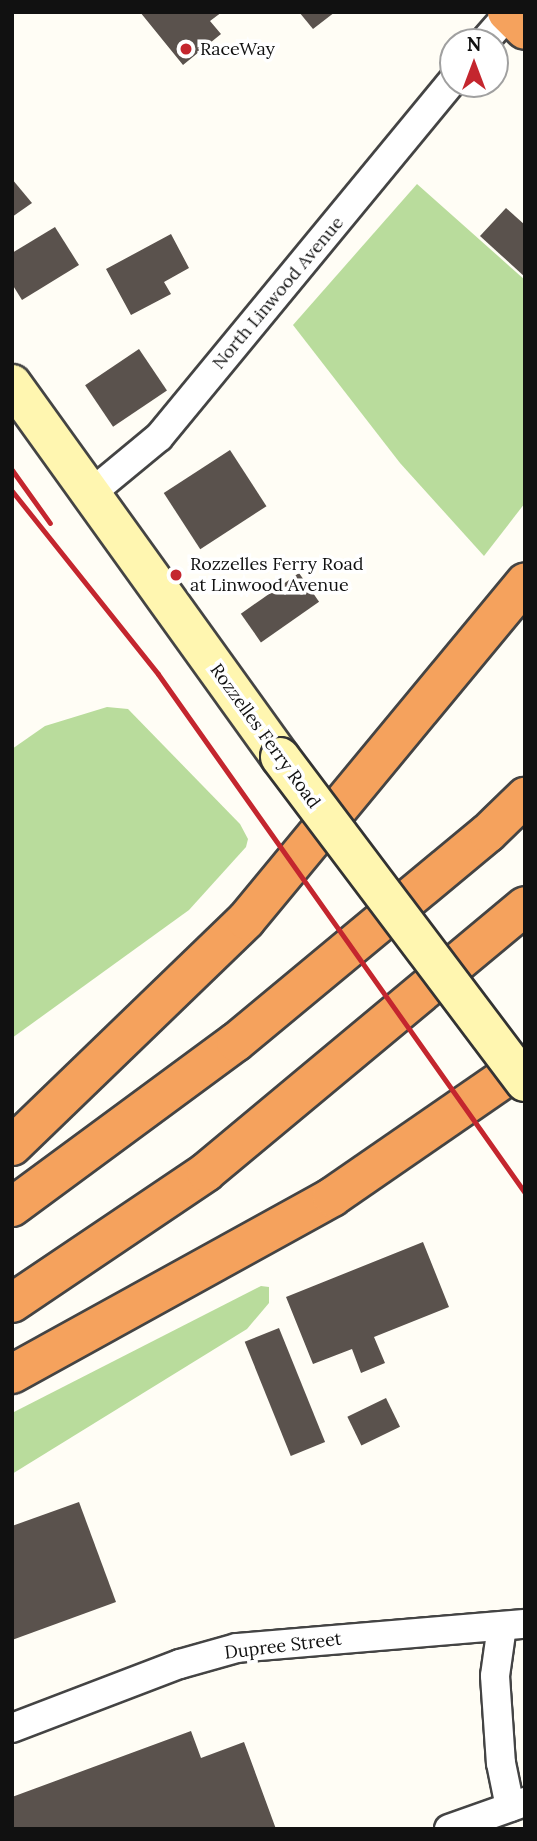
<!DOCTYPE html>
<html>
<head>
<meta charset="utf-8">
<style>
  body { margin:0 }
  #map { position:relative; width:537px; height:1841px; overflow:hidden; background:#fffdf5; font-family:Lora,serif }
  div>[style] { position:absolute }
  .forest>* { inset:0; background:#b9dc9c }
  .building>* { inset:0; background:#5a524d; transform-origin:0 0 }
  .roads { filter:drop-shadow(2px 0 #444) drop-shadow(-2px 0 #444) drop-shadow(0 2px #444) drop-shadow(0 -2px #444) }
  .street>* { height:28px; margin:-14px; padding:0 14px; transform-origin:14px; border-radius:14px; background:#fff }
  .secondary>* { height:38px; margin:-19px; padding:0 19px; transform-origin:19px; border-radius:19px; background:#fff6b0 }
  .highway>* { height:38px; margin:-19px; padding:0 19px; transform-origin:19px; border-radius:19px; background:#f5a25d }
  .rail>* { height:5px; margin:-2.5px; padding:0 2.5px; transform-origin:2.5px; border-radius:2.5px; background:#c4262e }
  .bridges { filter:drop-shadow(2px 0 #333) drop-shadow(-2px 0 #333) drop-shadow(0 2px #333) drop-shadow(0 -2px #333) }
  .secondary-bridge>* { height:38px; margin:-19px; padding:0 19px; transform-origin:19px; border-radius:19px; background:#fff6b0 }
  .dots>* { width:19px; height:19px; translate:-50% -50%; box-sizing:border-box; border:4px solid #fff; border-radius:50% }
  span { translate:-50% -50%; white-space:nowrap; text-align:center; line-height:1.15; -webkit-text-stroke:7px #fff; paint-order:stroke }
  .poi-label { font-size:18px; color:#111 }
  .left { translate:0 -50%; text-align:left }
  .street-label { font-size:18px; color:#111 }
  .frame { position:absolute; inset:0; border:14px solid #111; pointer-events:none }
  .north { position:absolute; left:439px; top:28px; width:70px; height:70px; box-sizing:border-box; background:#fff; border:2px solid #a0a0a0; border-radius:50%; rotate:0deg; font-size:19px; font-weight:700; line-height:28px; text-align:center; color:#111 }
  .north::after { content:''; display:block; margin:auto; width:24px; height:32px; background:#c4262e; clip-path:polygon(50% 0,100% 100%,50% 72%,0 100%) }
</style>
</head>
<body>
<div id="map">
  <div class="forest">
    <i style="clip-path:polygon(417px 184px,525px 280px,525px 503px,484px 556px,400px 463px,293px 325px)"></i>
    <i style="clip-path:polygon(107px 707px,128px 709px,240px 824px,248px 839px,246px 847px,189px 910px,12px 1038px,12px 749px,45px 726px)"></i>
    <i style="clip-path:polygon(261px 1286px,269px 1287px,269px 1303px,247px 1329px,12px 1474px,12px 1413px)"></i>
  </div>
  <div class="building">
    <i style="clip-path:polygon(140px 12px,222px 12px,210px 21px,221px 34px,183px 65px)"></i>
    <i style="clip-path:polygon(299px 12px,335px 12px,313px 29px)"></i>
    <i style="clip-path:polygon(12px 179px,32px 203px,12px 217px)"></i>
    <i style="clip-path:polygon(506px 208px,525px 225px,525px 277px,480px 236px)"></i>
    <i style="clip-path:polygon(55px 227px,79px 265px,22px 300px,12px 284px,12px 253px)"></i>
    <i style="clip-path:polygon(171px 234px,189px 268px,164px 282px,171px 294px,131px 315px,106px 269px)"></i>
    <i style="left:139px;top:349px;width:50px;height:65px;rotate:56deg"></i>
    <i style="left:230px;top:450px;width:67px;height:79px;rotate:57deg"></i>
    <i style="left:299px;top:573px;width:35px;height:71px;rotate:55deg"></i>
    <i style="clip-path:polygon(423px 1242px,449px 1307px,374px 1337px,385px 1363px,361px 1373px,352px 1349px,313px 1364px,286px 1297px)"></i>
    <i style="left:279px;top:1328px;width:123px;height:37px;rotate:68deg"></i>
    <i style="left:386px;top:1398px;width:32px;height:43px;rotate:64deg"></i>
    <i style="clip-path:polygon(79px 1502px,116px 1602px,12px 1640px,12px 1526px)"></i>
    <i style="clip-path:polygon(191px 1731px,201px 1758px,244px 1742px,276px 1829px,12px 1829px,12px 1797px)"></i>
  </div>
  <div class="roads">
    <div class="street">
      <i style="left:484px;top:42px;width:37px;rotate:-49deg"></i>
      <i style="left:90px;top:494px;width:89px;rotate:-39.6deg"></i>
      <i style="left:159px;top:437px;width:462px;rotate:-50.5deg"></i>
      <i style="left:502px;top:1626px;width:50px;rotate:98deg"></i>
      <i style="left:495px;top:1676px;width:87px;rotate:86.1deg"></i>
      <i style="left:501px;top:1763px;width:45px;rotate:78.4deg"></i>
      <i style="left:12px;top:1728px;width:180px;rotate:-20.9deg"></i>
      <i style="left:180px;top:1664px;width:59px;rotate:-15.7deg"></i>
      <i style="left:237px;top:1648px;width:289px;rotate:-4.8deg"></i>
      <i style="left:449px;top:1829px;width:81px;rotate:-19.6deg"></i>
    </div>
    <div class="secondary">
      <i style="left:12px;top:384px;width:459px;rotate:54.3deg"></i>
    </div>
    <div class="highway">
      <i style="left:507px;top:12px;width:25px;rotate:45deg"></i>
      <i style="left:12px;top:1146px;width:325px;rotate:-44deg"></i>
      <i style="left:246px;top:920px;width:438px;rotate:-50.4deg"></i>
      <i style="left:12px;top:1207px;width:278px;rotate:-36.4deg"></i>
      <i style="left:236px;top:1042px;width:327px;rotate:-39.7deg"></i>
      <i style="left:488px;top:833px;width:52px;rotate:-44.2deg"></i>
      <i style="left:12px;top:1303px;width:234px;rotate:-34deg"></i>
      <i style="left:206px;top:1172px;width:415px;rotate:-39.8deg"></i>
      <i style="left:12px;top:1374px;width:366px;rotate:-28.9deg"></i>
      <i style="left:332px;top:1197px;width:234px;rotate:-34.6deg"></i>
    </div>
  </div>
  <div class="rail">
    <i style="left:12px;top:470px;width:65px;rotate:54.4deg"></i>
    <i style="left:12px;top:491px;width:234px;rotate:51.4deg"></i>
    <i style="left:158px;top:674px;width:636px;rotate:54.73deg"></i>
  </div>
  <div class="bridges">
    <div class="secondary-bridge">
      <i style="left:280px;top:757px;width:407px;rotate:53deg"></i>
    </div>
  </div>
  <div class="dots">
    <i style="left:186px;top:49px;background:#c4262e"></i>
    <i style="left:176px;top:575px;background:#c4262e"></i>
  </div>
  <div class="poi-label">
    <span class="left" style="left:200px;top:49px">RaceWay</span>
    <span class="left" style="left:190px;top:575px">Rozzelles Ferry Road<br>at Linwood Avenue</span>
  </div>
  <div class="street-label">
    <span style="left:278px;top:293px;rotate:-50deg">North Linwood Avenue</span>
    <span style="left:265px;top:736px;rotate:54deg">Rozzelles Ferry Road</span>
    <span style="left:283px;top:1646px;rotate:-7deg">Dupree Street</span>
  </div>
  <div class="frame"></div>
  <div class="north">N</div>
</div>
</body>
</html>
